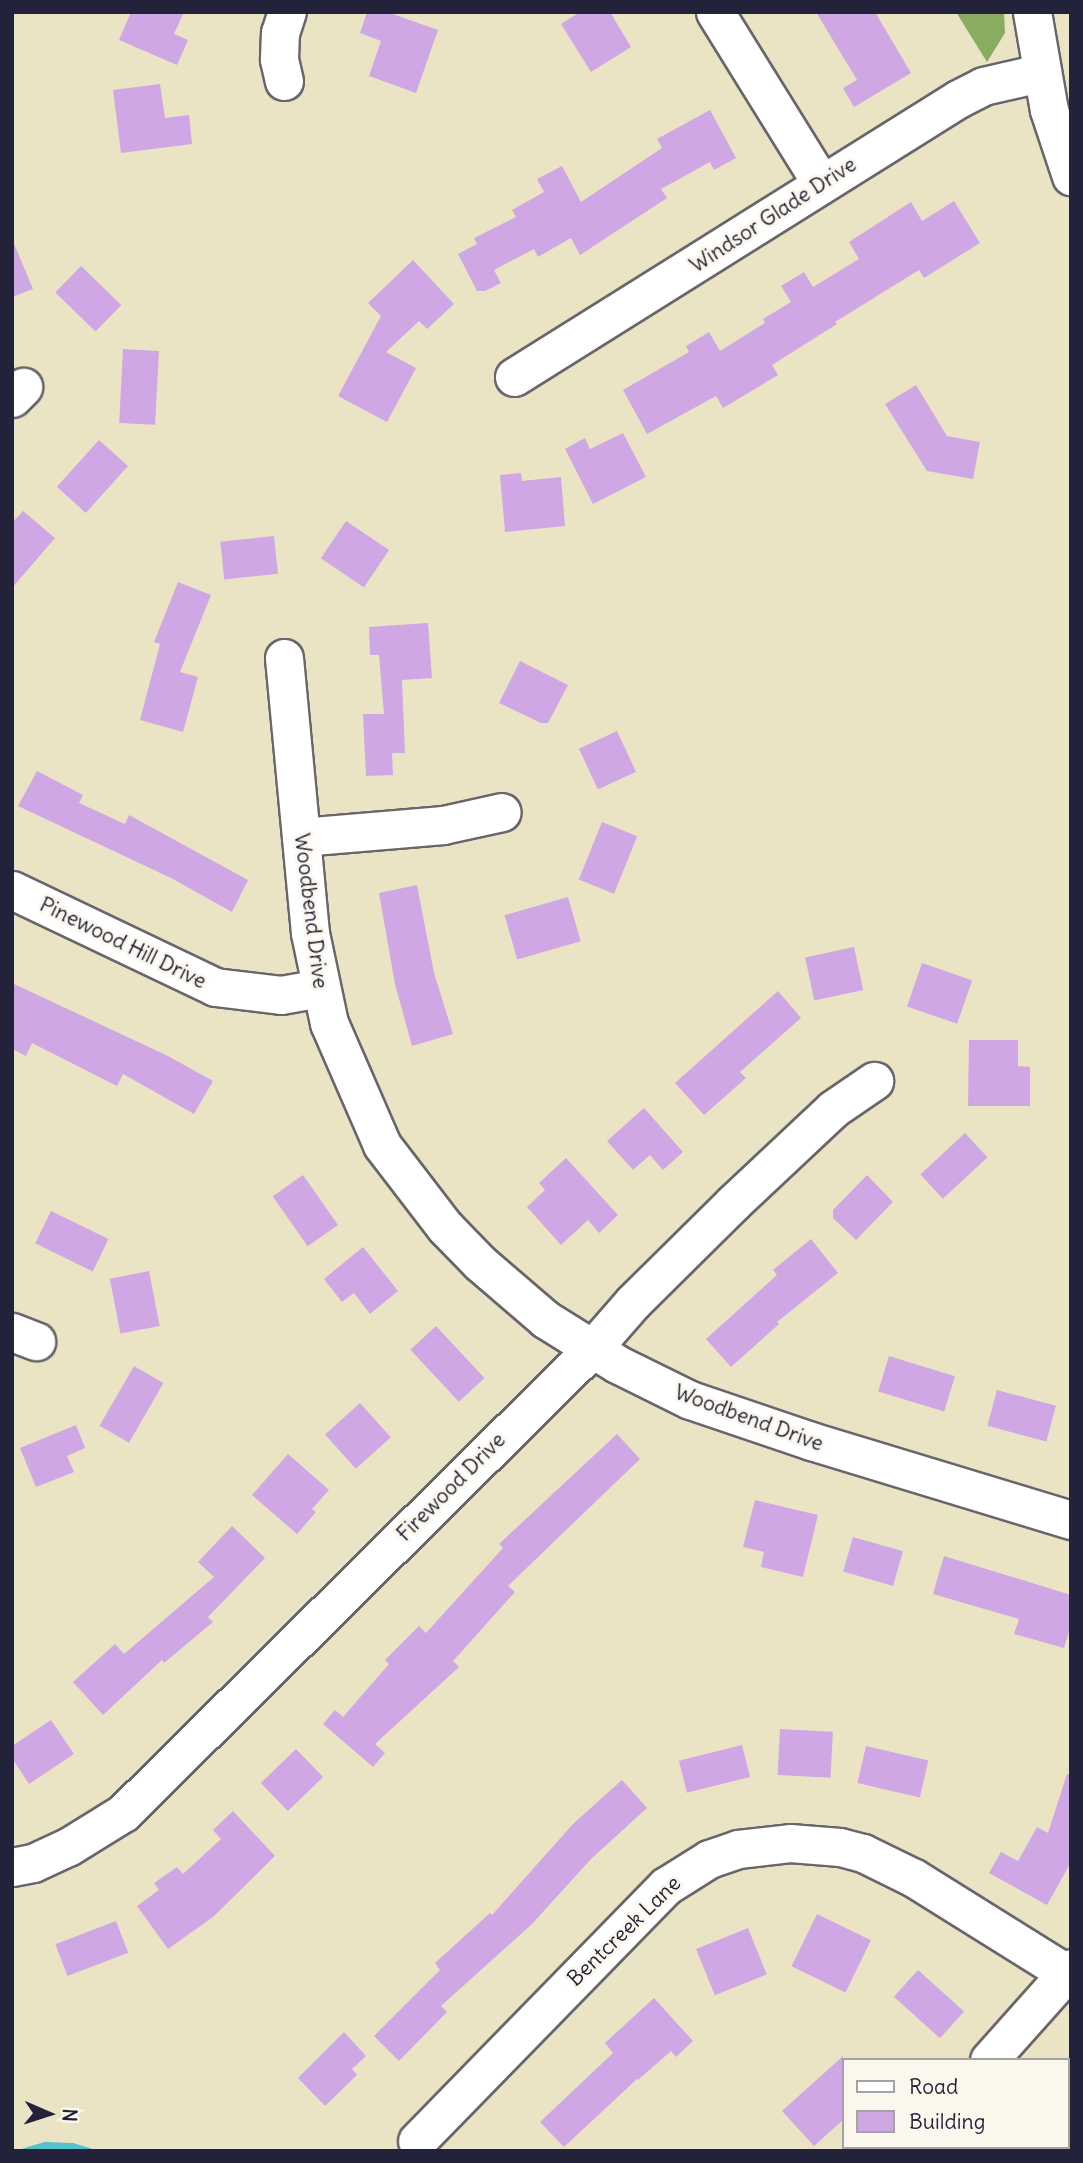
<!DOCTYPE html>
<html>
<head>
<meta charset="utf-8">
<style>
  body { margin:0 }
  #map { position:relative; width:1083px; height:2163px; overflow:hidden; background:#ebe4c4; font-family:Delius,sans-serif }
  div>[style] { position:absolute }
  .forest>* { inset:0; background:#8aac60 }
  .stream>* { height:7px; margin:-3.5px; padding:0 3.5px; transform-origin:3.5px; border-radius:3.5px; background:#54c1ce }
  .building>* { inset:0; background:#cfa7e5; transform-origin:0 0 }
  .roads { filter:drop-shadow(2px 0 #68666b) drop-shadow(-2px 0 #68666b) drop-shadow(0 2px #68666b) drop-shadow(0 -2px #68666b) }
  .minor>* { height:37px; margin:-18.5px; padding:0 18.5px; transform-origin:18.5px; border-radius:18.5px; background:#fff }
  span { translate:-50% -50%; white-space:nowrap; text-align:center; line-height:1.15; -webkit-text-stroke:6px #fbf7ec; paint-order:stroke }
  .street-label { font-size:21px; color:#22223b }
  .frame { position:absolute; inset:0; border:14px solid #22223b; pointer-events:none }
  .legend { position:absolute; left:842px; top:2058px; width:228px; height:91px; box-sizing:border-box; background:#fbf7ec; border:2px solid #a4a2a5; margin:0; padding:9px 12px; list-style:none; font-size:21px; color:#22223b }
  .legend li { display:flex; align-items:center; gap:14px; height:35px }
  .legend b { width:35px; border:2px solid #a4a2a5 }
  .north { position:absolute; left:14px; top:2079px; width:70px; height:70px; -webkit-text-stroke:5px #fbf7ec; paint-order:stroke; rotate:93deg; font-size:19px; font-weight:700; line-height:28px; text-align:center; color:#22223b }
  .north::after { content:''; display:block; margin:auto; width:24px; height:32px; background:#22223b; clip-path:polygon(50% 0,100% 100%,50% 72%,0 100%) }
</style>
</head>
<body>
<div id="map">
  <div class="forest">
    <i style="clip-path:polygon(956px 12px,1004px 12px,1005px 33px,987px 62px)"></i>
  </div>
  <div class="stream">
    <i style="left:24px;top:2151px;width:22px;rotate:-16deg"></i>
    <i style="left:45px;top:2145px;width:27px;rotate:2deg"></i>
    <i style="left:72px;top:2146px;width:17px;rotate:17deg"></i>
  </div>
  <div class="building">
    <i style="clip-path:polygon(131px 12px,184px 12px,174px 34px,188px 40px,177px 65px,119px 40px)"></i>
    <i style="clip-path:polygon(367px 12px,387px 12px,438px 30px,416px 93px,369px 76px,381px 41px,360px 33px)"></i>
    <i style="clip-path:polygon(580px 12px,610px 12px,631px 47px,591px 72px,561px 24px)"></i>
    <i style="clip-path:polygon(816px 12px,875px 12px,911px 73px,854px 107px,843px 88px,857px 80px)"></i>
    <i style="clip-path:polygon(160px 84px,165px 118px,189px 115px,192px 144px,121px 153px,113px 90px)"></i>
    <i style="clip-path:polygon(710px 110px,736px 158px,714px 170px,710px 162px,661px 189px,667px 198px,580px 255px,571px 238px,538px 257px,534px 249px,494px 270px,501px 283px,485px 291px,477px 291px,458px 254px,477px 244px,474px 238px,516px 217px,512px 210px,544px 192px,537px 179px,562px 166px,581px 202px,662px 148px,657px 139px)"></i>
    <i style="clip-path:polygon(954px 201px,980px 243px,924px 278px,919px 270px,835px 322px,837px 324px,772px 365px,778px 375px,723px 408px,716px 396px,647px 434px,623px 390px,689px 352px,686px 346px,709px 332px,720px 351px,765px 323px,763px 319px,791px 302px,781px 286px,804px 272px,813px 287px,859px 259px,849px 242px,911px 202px,922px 221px)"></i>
    <i style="clip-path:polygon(12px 239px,33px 289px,12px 297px)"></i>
    <i style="clip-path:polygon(413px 260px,454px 304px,427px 329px,419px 321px,386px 352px,416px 368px,387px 422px,338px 396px,381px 316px,368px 303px)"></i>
    <i style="left:81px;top:266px;width:56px;height:37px;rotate:44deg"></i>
    <i style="left:123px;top:349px;width:36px;height:74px;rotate:3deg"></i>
    <i style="clip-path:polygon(916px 385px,947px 436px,980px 442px,973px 479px,927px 471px,885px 404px)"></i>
    <i style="clip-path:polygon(623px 433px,646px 477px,593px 504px,565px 449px,585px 438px,590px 449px)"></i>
    <i style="left:99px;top:440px;width:39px;height:63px;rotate:42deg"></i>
    <i style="clip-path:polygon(521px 473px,522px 481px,561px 477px,565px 526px,505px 532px,500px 475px)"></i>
    <i style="clip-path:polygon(23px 511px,55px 538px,12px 588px,12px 523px)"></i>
    <i style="left:346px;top:521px;width:52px;height:45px;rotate:34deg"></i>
    <i style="left:274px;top:536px;width:38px;height:54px;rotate:84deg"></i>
    <i style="clip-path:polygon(178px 582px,211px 595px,180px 672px,198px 677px,183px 732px,140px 720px,160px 644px,154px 642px)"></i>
    <i style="clip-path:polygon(428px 623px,432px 678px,402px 680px,405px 753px,392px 753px,393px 775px,366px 776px,363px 714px,384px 714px,379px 655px,370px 655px,369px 627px)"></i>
    <i style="clip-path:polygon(520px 661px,568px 685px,548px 723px,541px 723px,499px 703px)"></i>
    <i style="left:617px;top:731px;width:45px;height:42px;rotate:65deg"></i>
    <i style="clip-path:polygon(37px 771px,83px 795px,79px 803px,125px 824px,129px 815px,248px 880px,232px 912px,173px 879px,18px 806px)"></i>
    <i style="left:602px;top:822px;width:38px;height:62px;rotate:22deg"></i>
    <i style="clip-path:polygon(417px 885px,434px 973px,453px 1034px,412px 1046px,395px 984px,379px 893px)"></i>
    <i style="left:568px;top:897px;width:46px;height:66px;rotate:74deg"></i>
    <i style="left:854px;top:947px;width:44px;height:50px;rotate:78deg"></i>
    <i style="left:922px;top:963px;width:53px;height:46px;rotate:19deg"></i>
    <i style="clip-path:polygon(12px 983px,168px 1056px,213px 1081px,194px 1114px,123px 1074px,117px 1086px,32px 1043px,26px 1056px,12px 1049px)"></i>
    <i style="clip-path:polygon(778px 991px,801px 1018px,740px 1072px,746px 1078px,704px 1115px,675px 1083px)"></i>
    <i style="clip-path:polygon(969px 1040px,1018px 1040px,1018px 1066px,1030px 1067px,1030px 1106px,968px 1106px)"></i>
    <i style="clip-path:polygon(644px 1108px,683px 1152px,663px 1170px,650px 1155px,633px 1170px,607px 1141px)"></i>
    <i style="left:965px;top:1133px;width:33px;height:61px;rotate:47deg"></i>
    <i style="clip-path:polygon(566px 1158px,618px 1215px,599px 1233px,588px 1220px,561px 1245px,527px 1207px,545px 1190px,539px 1183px)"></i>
    <i style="left:303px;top:1175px;width:61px;height:37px;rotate:55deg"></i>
    <i style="clip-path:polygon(867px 1175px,893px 1202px,856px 1240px,833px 1218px,833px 1210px)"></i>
    <i style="left:51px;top:1211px;width:64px;height:36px;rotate:26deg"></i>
    <i style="clip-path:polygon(811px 1239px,838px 1273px,777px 1322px,779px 1324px,731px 1367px,706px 1339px,777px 1275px,773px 1270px)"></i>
    <i style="clip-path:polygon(363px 1247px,398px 1291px,370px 1314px,354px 1293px,342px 1302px,324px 1279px)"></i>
    <i style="left:149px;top:1271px;width:56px;height:40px;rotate:79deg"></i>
    <i style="left:436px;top:1326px;width:71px;height:35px;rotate:47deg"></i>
    <i style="left:889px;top:1356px;width:69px;height:37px;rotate:17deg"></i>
    <i style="left:134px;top:1366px;width:34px;height:69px;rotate:30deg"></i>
    <i style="left:997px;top:1390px;width:61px;height:37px;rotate:15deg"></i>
    <i style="left:360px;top:1403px;width:46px;height:47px;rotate:48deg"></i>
    <i style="clip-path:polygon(76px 1425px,85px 1448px,67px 1456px,74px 1472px,36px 1487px,20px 1448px)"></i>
    <i style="clip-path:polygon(617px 1434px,640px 1459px,508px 1586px,515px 1592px,453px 1661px,459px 1667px,375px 1744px,385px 1753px,373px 1767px,323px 1724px,335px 1710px,343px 1717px,389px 1664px,385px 1660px,419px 1626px,426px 1633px,503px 1548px,499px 1544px)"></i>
    <i style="clip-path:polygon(288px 1454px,329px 1490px,312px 1509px,316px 1512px,297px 1534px,252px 1495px)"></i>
    <i style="clip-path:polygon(755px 1500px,818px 1515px,803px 1577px,761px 1567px,764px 1552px,743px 1547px)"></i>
    <i style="clip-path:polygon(232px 1526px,265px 1558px,208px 1617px,213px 1622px,164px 1663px,162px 1660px,103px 1715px,73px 1682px,115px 1644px,124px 1654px,214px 1577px,198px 1562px)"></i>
    <i style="left:853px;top:1537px;width:52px;height:36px;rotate:16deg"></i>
    <i style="clip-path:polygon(944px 1556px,1071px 1595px,1071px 1625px,1064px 1648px,1014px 1634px,1019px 1619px,933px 1594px)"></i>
    <i style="clip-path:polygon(51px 1720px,74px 1754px,29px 1784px,12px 1758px,12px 1746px)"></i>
    <i style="left:780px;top:1729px;width:53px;height:46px;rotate:3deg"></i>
    <i style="left:742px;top:1745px;width:33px;height:65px;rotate:76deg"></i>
    <i style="left:866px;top:1746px;width:64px;height:38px;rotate:13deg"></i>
    <i style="left:296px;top:1749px;width:39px;height:49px;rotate:46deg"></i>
    <i style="clip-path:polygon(1067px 1774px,1071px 1775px,1071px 1862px,1047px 1905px,989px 1873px,1001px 1852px,1018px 1861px,1037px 1827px,1048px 1833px)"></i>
    <i style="clip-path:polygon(622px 1780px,647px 1808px,591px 1859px,532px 1924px,441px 2006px,447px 2012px,399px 2061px,374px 2036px,440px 1970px,435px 1963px,490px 1913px,492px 1915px,573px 1824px)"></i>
    <i style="clip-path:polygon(233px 1811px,275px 1856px,213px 1917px,168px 1949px,137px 1906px,159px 1890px,154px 1883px,177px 1867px,183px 1874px,221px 1839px,213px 1830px)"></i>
    <i style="left:817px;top:1914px;width:60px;height:58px;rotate:26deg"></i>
    <i style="left:116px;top:1921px;width:34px;height:65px;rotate:69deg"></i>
    <i style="left:748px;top:1928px;width:50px;height:56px;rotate:68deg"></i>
    <i style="left:918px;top:1970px;width:62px;height:36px;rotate:42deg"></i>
    <i style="clip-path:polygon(654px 1998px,693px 2041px,676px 2057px,671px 2051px,638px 2080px,637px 2079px,564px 2147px,540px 2122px,613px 2053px,605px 2043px)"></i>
    <i style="clip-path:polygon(344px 2032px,366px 2056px,352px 2069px,357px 2075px,325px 2106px,298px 2078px)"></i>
    <i style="clip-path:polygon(843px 2056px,843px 2120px,814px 2146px,782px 2111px)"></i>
  </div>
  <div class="roads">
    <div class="minor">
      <i style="left:715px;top:12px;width:201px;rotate:58.2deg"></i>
      <i style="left:1032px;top:12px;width:99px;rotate:80.2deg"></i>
      <i style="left:1049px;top:110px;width:70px;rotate:71.6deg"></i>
      <i style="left:284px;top:81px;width:23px;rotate:-103deg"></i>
      <i style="left:279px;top:59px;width:26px;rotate:-88deg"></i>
      <i style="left:280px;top:33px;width:22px;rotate:-72deg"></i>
      <i style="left:514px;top:377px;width:524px;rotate:-32.05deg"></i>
      <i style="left:958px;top:99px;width:28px;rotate:-27deg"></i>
      <i style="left:983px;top:86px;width:58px;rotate:-12.8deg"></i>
      <i style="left:12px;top:398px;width:16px;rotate:-45deg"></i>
      <i style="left:284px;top:658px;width:276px;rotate:84.6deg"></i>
      <i style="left:310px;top:933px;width:92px;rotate:78.1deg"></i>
      <i style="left:329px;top:1023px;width:133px;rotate:66.5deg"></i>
      <i style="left:382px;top:1145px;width:103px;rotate:52.5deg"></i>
      <i style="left:445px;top:1227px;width:50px;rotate:45.8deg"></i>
      <i style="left:480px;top:1263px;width:86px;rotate:40.7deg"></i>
      <i style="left:545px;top:1319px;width:85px;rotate:32deg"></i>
      <i style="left:617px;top:1364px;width:81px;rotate:26.3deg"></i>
      <i style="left:690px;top:1400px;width:128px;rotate:18.7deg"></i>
      <i style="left:811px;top:1441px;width:272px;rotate:16.9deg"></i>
      <i style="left:301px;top:837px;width:143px;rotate:-4.8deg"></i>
      <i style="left:443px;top:825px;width:60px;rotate:-12.4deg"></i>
      <i style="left:12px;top:890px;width:225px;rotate:25.5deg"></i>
      <i style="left:215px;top:987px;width:66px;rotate:6.9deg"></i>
      <i style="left:281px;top:995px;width:40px;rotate:-10deg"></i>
      <i style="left:12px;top:1332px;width:26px;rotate:21deg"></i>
      <i style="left:12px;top:1867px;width:21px;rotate:-11deg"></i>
      <i style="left:33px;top:1863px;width:38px;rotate:-25deg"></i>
      <i style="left:68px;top:1847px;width:65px;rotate:-31.7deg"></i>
      <i style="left:123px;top:1813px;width:660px;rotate:-44.69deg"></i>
      <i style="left:592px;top:1349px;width:62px;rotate:-48.9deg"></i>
      <i style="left:633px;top:1302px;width:141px;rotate:-44.7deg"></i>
      <i style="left:733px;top:1203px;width:137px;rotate:-43.2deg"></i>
      <i style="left:833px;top:1109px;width:50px;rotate:-34.3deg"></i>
      <i style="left:989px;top:2060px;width:123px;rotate:-48.3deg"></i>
      <i style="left:417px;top:2141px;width:356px;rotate:-45.7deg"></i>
      <i style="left:666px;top:1886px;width:51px;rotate:-32.1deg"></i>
      <i style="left:709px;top:1859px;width:31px;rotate:-19deg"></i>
      <i style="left:738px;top:1849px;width:52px;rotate:-6.6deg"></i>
      <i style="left:790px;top:1843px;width:50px;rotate:4.6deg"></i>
      <i style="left:840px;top:1847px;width:24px;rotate:15deg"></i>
      <i style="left:863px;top:1853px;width:57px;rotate:26.1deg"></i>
      <i style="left:914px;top:1878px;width:179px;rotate:32deg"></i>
      <i style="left:909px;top:2151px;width:5px;rotate:-53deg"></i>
    </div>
  </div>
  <div class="street-label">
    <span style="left:773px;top:215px;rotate:-33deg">Windsor Glade Drive</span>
    <span style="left:311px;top:911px;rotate:83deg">Woodbend Drive</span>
    <span style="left:123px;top:943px;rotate:26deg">Pinewood Hill Drive</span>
    <span style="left:749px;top:1418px;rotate:20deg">Woodbend Drive</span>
    <span style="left:451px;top:1487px;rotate:-45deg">Firewood Drive</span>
    <span style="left:624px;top:1931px;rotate:-44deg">Bentcreek Lane</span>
  </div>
  <div class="frame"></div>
  <ul class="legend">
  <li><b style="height:9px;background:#fff"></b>Road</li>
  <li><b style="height:19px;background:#cfa7e5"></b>Building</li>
  </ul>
  <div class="north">N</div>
</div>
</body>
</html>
